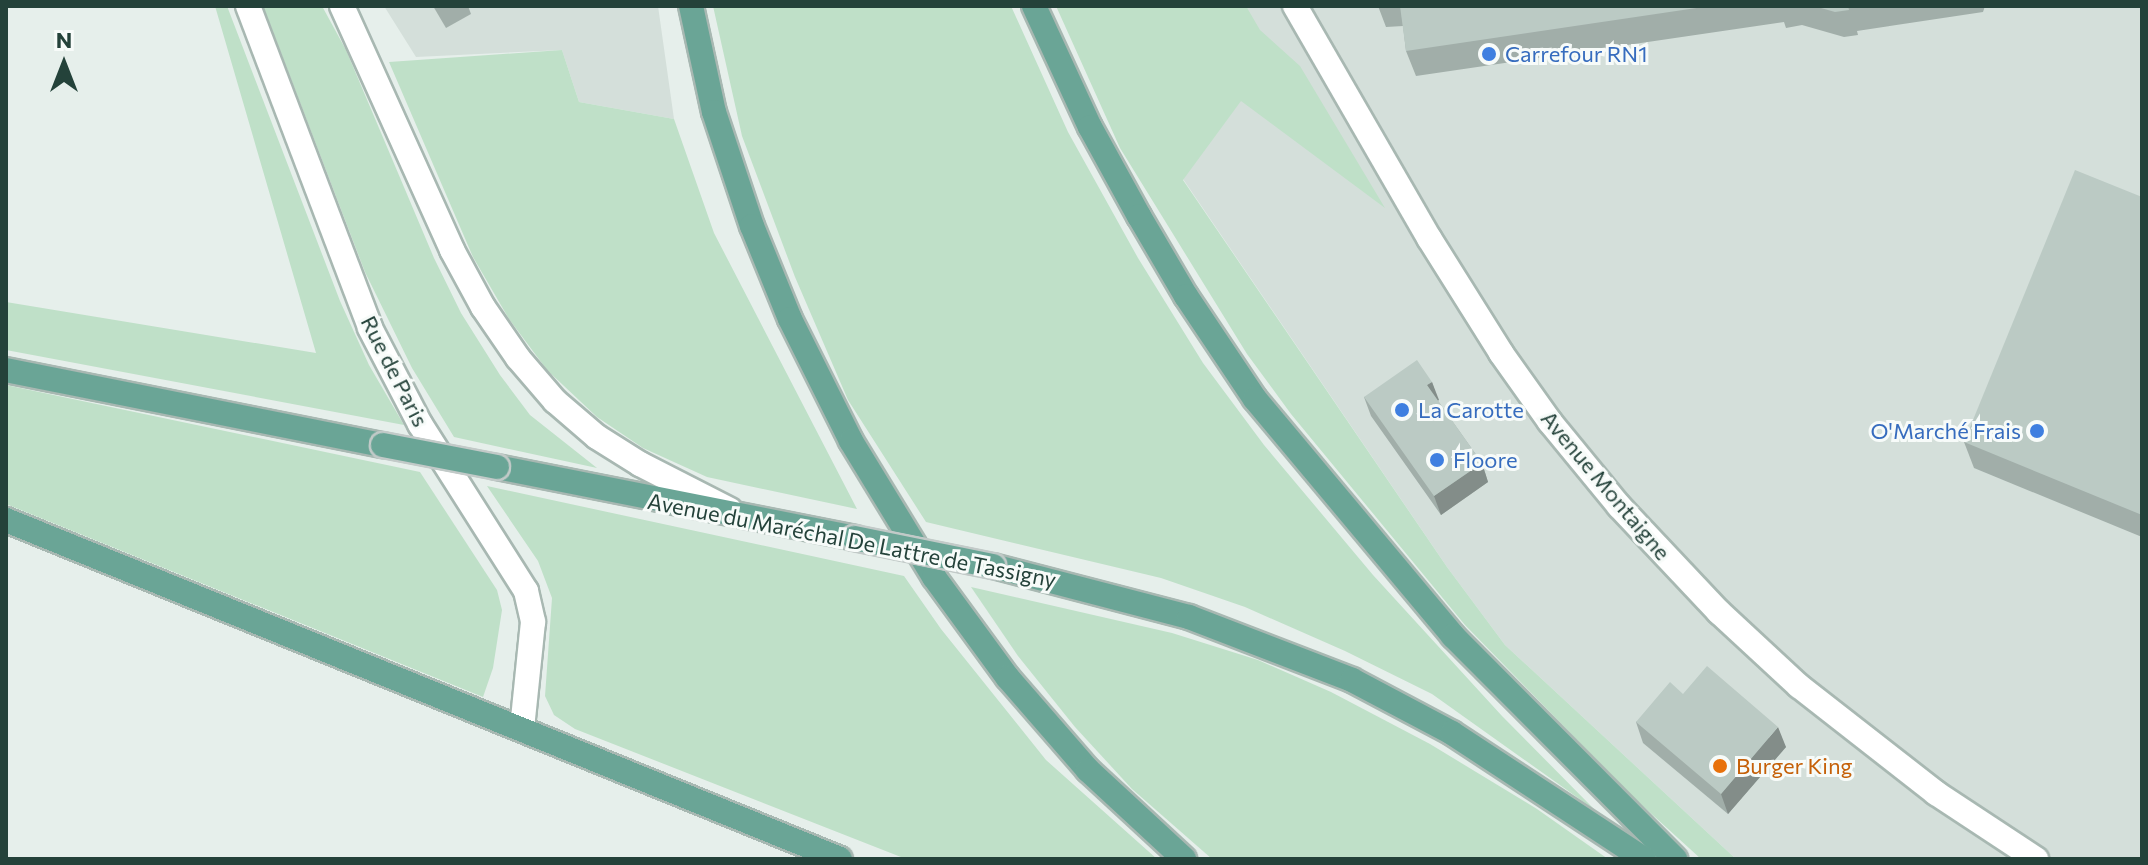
<!DOCTYPE html>
<html>
<head>
<meta charset="utf-8">
<style>
  body { margin:0 }
  #map { position:relative; width:2148px; height:865px; overflow:hidden; background:#e6efeb; font-family:Commissioner,sans-serif }
  div>[style] { position:absolute }
  .built>* { inset:0; background:#d4dfda }
  .green>* { inset:0; background:#bfe0c8 }
  .roads { filter:drop-shadow(2px 0 #a8b8b2) drop-shadow(-2px 0 #a8b8b2) drop-shadow(0 2px #a8b8b2) drop-shadow(0 -2px #a8b8b2) }
  .minor>* { height:24px; margin:-12px; padding:0 12px; transform-origin:12px; border-radius:12px; background:#fff }
  .major>* { height:24px; margin:-12px; padding:0 12px; transform-origin:12px; border-radius:12px; background:#6aa596 }
  .bridges { filter:drop-shadow(2px 0 #c2cac8) drop-shadow(-2px 0 #c2cac8) drop-shadow(0 2px #c2cac8) drop-shadow(0 -2px #c2cac8) }
  .major-bridge>* { height:24px; margin:-12px; padding:0 12px; transform-origin:12px; border-radius:12px; background:#6aa596 }
  .wall>* { inset:0; background:#a1aea9 }
  .shaded-wall>* { inset:0; background:#838d89 }
  .building>* { inset:0; background:#bbcac4 }
  .dots>* { width:22px; height:22px; translate:-50% -50%; box-sizing:border-box; border:4px solid #f7fbf9; border-radius:50% }
  span { translate:-50% -50%; white-space:nowrap; text-align:center; line-height:1.15; -webkit-text-stroke:6px #f7fbf9; paint-order:stroke }
  .shop-label { font-size:22px; color:#366cbe }
  .left { translate:0 -50%; text-align:left }
  .right { translate:-100% -50%; text-align:right }
  .street-label { font-size:22px; color:#24423a }
  .food-label { font-size:22px; color:#c56008 }
  .frame { position:absolute; inset:0; border:8px solid #24423a; pointer-events:none }
  .north { position:absolute; left:24px; top:24px; width:80px; height:80px; -webkit-text-stroke:6px #f7fbf9; paint-order:stroke; rotate:0deg; font-size:22px; font-weight:700; line-height:32px; text-align:center; color:#24423a }
  .north::after { content:''; display:block; margin:auto; width:28px; height:36px; background:#24423a; clip-path:polygon(50% 0,100% 100%,50% 72%,0 100%) }
</style>
</head>
<body>
<div id="map">
  <div class="built">
    <i style="clip-path:polygon(384px 6px,658px 6px,674px 119px,579px 102px,562px 50px,416px 57px)"></i>
    <i style="clip-path:polygon(1104px 6px,2142px 6px,2142px 859px,1736px 859px,1505px 645px,1447px 567px,1183px 179px)"></i>
  </div>
  <div class="green">
    <i style="clip-path:polygon(215px 6px,227px 6px,340px 301px,369px 365px,404px 425px,6px 350px,6px 302px,316px 353px)"></i>
    <i style="clip-path:polygon(263px 6px,322px 6px,346px 50px,434px 258px,461px 313px,500px 375px,530px 415px,597px 468px,454px 437px,412px 368px,365px 272px)"></i>
    <i style="clip-path:polygon(713px 6px,1011px 6px,1068px 132px,1138px 258px,1203px 363px,1264px 445px,1373px 575px,1502px 716px,1595px 810px,1432px 694px,1345px 651px,1245px 607px,1161px 578px,926px 522px,848px 400px,795px 277px,742px 136px)"></i>
    <i style="clip-path:polygon(1056px 6px,1246px 6px,1260px 30px,1300px 66px,1385px 208px,1241px 101px,1183px 180px,1447px 567px,1505px 645px,1736px 859px,1701px 859px,1633px 797px,1465px 625px,1291px 414px,1247px 354px,1120px 148px)"></i>
    <i style="clip-path:polygon(562px 50px,579px 102px,674px 119px,714px 233px,857px 509px,707px 477px,643px 448px,597px 417px,547px 370px,509px 319px,473px 257px,389px 62px)"></i>
    <i style="clip-path:polygon(6px 385px,420px 472px,497px 590px,502px 610px,493px 668px,483px 697px,6px 504px)"></i>
    <i style="clip-path:polygon(487px 486px,904px 576px,941px 629px,1046px 760px,1157px 859px,906px 859px,575px 729px,554px 715px,545px 696px,552px 598px,538px 561px)"></i>
    <i style="clip-path:polygon(971px 587px,1172px 633px,1258px 660px,1331px 692px,1430px 744px,1537px 809px,1608px 859px,1212px 859px,1132px 789px,1075px 727px,1018px 656px)"></i>
  </div>
  <div class="roads">
    <div class="minor">
      <i style="left:248px;top:6px;width:344px;rotate:69.2deg"></i>
      <i style="left:370px;top:328px;width:108px;rotate:62.5deg"></i>
      <i style="left:420px;top:424px;width:198px;rotate:57.6deg"></i>
      <i style="left:526px;top:591px;width:32px;rotate:77deg"></i>
      <i style="left:533px;top:622px;width:107px;rotate:95.9deg"></i>
      <i style="left:342px;top:6px;width:268px;rotate:65.7deg"></i>
      <i style="left:452px;top:250px;width:65px;rotate:61.5deg"></i>
      <i style="left:483px;top:307px;width:62px;rotate:55.5deg"></i>
      <i style="left:518px;top:358px;width:57px;rotate:49.3deg"></i>
      <i style="left:555px;top:401px;width:55px;rotate:40.6deg"></i>
      <i style="left:597px;top:437px;width:51px;rotate:32.1deg"></i>
      <i style="left:640px;top:464px;width:101px;rotate:27.1deg"></i>
      <i style="left:1295px;top:6px;width:268px;rotate:60deg"></i>
      <i style="left:1429px;top:238px;width:136px;rotate:57.9deg"></i>
      <i style="left:1501px;top:353px;width:85px;rotate:54.6deg"></i>
      <i style="left:1550px;top:422px;width:109px;rotate:50.6deg"></i>
      <i style="left:1619px;top:506px;width:146px;rotate:46.7deg"></i>
      <i style="left:1719px;top:612px;width:109px;rotate:42.8deg"></i>
      <i style="left:1799px;top:686px;width:174px;rotate:38deg"></i>
      <i style="left:1936px;top:793px;width:120px;rotate:33.4deg"></i>
    </div>
    <div class="major">
      <i style="left:691px;top:6px;width:108px;rotate:77.8deg"></i>
      <i style="left:714px;top:112px;width:120px;rotate:71.6deg"></i>
      <i style="left:752px;top:226px;width:100px;rotate:67.8deg"></i>
      <i style="left:790px;top:319px;width:136px;rotate:63.4deg"></i>
      <i style="left:851px;top:441px;width:159px;rotate:58.6deg"></i>
      <i style="left:934px;top:577px;width:125px;rotate:53.8deg"></i>
      <i style="left:1008px;top:678px;width:122px;rotate:49deg"></i>
      <i style="left:1088px;top:770px;width:131px;rotate:42.8deg"></i>
      <i style="left:1034px;top:6px;width:133px;rotate:65.2deg"></i>
      <i style="left:1090px;top:127px;width:102px;rotate:61.2deg"></i>
      <i style="left:1139px;top:216px;width:93px;rotate:59.6deg"></i>
      <i style="left:1186px;top:296px;width:124px;rotate:56.2deg"></i>
      <i style="left:1255px;top:399px;width:309px;rotate:50.1deg"></i>
      <i style="left:1453px;top:636px;width:315px;rotate:45.1deg"></i>
      <i style="left:6px;top:370px;width:384px;rotate:11.3deg"></i>
      <i style="left:497px;top:467px;width:364px;rotate:11.2deg"></i>
      <i style="left:6px;top:520px;width:900px;rotate:22.12deg"></i>
      <i style="left:993px;top:566px;width:203px;rotate:14.6deg"></i>
      <i style="left:1189px;top:617px;width:175px;rotate:21.1deg"></i>
      <i style="left:1352px;top:680px;width:113px;rotate:27.9deg"></i>
      <i style="left:1452px;top:733px;width:230px;rotate:33.3deg"></i>
    </div>
  </div>
  <div class="bridges">
    <div class="major-bridge">
      <i style="left:383px;top:445px;width:116px;rotate:10.9deg"></i>
      <i style="left:854px;top:538px;width:142px;rotate:11.4deg"></i>
    </div>
  </div>
  <div class="wall">
    <i style="clip-path:polygon(433px 6px,468px 6px,471px 14px,446px 28px)"></i>
    <i style="clip-path:polygon(1378px 6px,1985px 6px,1983px 12px,1857px 31px,1858px 35px,1844px 37px,1802px 25px,1786px 28px,1784px 22px,1416px 76px,1406px 51px,1403px 26px,1386px 27px)"></i>
    <i style="clip-path:polygon(2142px 197px,2142px 537px,1974px 468px,1964px 442px)"></i>
    <i style="clip-path:polygon(1432px 382px,1438px 401px,1482px 463px,1488px 482px,1441px 515px,1371px 416px,1364px 397px)"></i>
    <i style="clip-path:polygon(1683px 694px,1786px 747px,1728px 814px,1643px 743px,1636px 722px)"></i>
  </div>
  <div class="shaded-wall">
    <i style="clip-path:polygon(1432px 382px,1439px 400px,1433px 404px,1427px 385px)"></i>
    <i style="clip-path:polygon(1482px 463px,1488px 482px,1441px 515px,1434px 496px)"></i>
    <i style="clip-path:polygon(1778px 727px,1786px 747px,1728px 814px,1721px 794px)"></i>
  </div>
  <div class="building">
    <i style="clip-path:polygon(1400px 6px,1710px 6px,1406px 51px)"></i>
    <i style="clip-path:polygon(1814px 6px,1848px 6px,1849px 10px,1835px 12px)"></i>
    <i style="clip-path:polygon(2075px 170px,2142px 197px,2142px 515px,1964px 442px)"></i>
    <i style="clip-path:polygon(1417px 360px,1432px 382px,1427px 385px,1482px 463px,1434px 496px,1364px 397px)"></i>
    <i style="clip-path:polygon(1707px 666px,1778px 727px,1721px 794px,1636px 722px,1670px 682px,1683px 694px)"></i>
  </div>
  <div class="dots">
    <i style="left:1489px;top:54px;background:#3f7fe0"></i>
    <i style="left:1402px;top:410px;background:#3f7fe0"></i>
    <i style="left:2037px;top:431px;background:#3f7fe0"></i>
    <i style="left:1437px;top:460px;background:#3f7fe0"></i>
    <i style="left:1720px;top:766px;background:#e8710a"></i>
  </div>
  <div class="shop-label">
    <span class="left" style="left:1505px;top:54px">Carrefour RN1</span>
    <span class="left" style="left:1418px;top:410px">La Carotte</span>
    <span class="right" style="left:2021px;top:431px">O'Marché Frais</span>
    <span class="left" style="left:1453px;top:460px">Floore</span>
  </div>
  <div class="street-label">
    <span style="left:395px;top:371px;rotate:63deg">Rue de Paris</span>
    <span style="left:1606px;top:485px;rotate:50deg">Avenue Montaigne</span>
    <span style="left:852px;top:540px;rotate:11deg">Avenue du Maréchal De Lattre de Tassigny</span>
  </div>
  <div class="food-label">
    <span class="left" style="left:1736px;top:766px">Burger King</span>
  </div>
  <div class="frame"></div>
  <div class="north">N</div>
</div>
</body>
</html>
